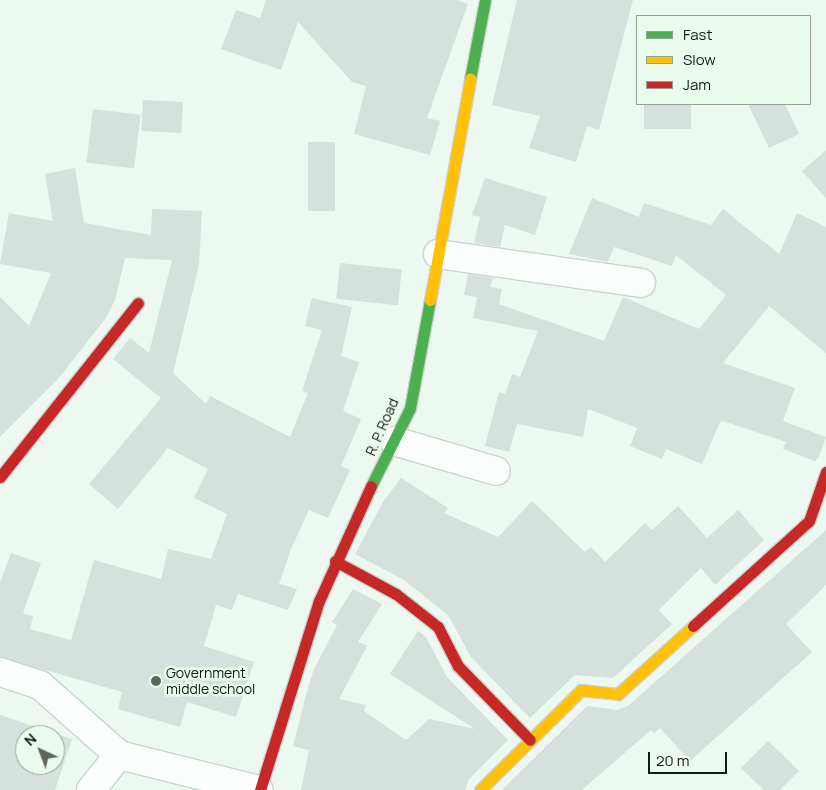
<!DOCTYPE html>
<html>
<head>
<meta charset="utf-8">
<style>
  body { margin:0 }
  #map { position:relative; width:826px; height:790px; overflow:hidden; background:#edf8f0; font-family:Manrope,sans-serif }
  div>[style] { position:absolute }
  .building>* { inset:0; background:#d6e0dc; transform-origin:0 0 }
  .roads { filter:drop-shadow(1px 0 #cbd3cd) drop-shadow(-1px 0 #cbd3cd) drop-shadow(0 1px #cbd3cd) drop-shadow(0 -1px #cbd3cd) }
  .street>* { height:28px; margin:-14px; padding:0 14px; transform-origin:14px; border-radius:14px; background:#fcfefd }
  .fast>* { height:11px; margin:-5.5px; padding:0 5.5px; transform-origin:5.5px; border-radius:5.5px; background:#4caf50 }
  .slow>* { height:11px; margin:-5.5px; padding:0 5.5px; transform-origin:5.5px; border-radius:5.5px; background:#ffc107 }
  .jam>* { height:11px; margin:-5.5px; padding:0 5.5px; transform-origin:5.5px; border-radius:5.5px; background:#c62828 }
  .dots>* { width:14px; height:14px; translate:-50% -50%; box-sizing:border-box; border:2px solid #e9fced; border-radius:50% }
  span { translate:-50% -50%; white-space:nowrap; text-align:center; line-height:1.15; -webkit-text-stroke:5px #e9fced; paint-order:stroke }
  .street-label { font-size:14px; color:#121813 }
  .poi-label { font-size:14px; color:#121813 }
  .left { translate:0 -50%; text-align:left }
  .legend { position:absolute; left:636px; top:15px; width:175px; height:90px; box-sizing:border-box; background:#e9fced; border:1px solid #93a196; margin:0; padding:6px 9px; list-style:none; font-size:15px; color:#121813 }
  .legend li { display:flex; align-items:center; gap:10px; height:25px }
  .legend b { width:25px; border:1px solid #93a196 }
  .north { position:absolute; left:15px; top:725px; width:50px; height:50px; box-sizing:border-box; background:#e9fced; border:1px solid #93a196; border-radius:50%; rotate:317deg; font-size:14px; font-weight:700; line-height:20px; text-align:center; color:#121813 }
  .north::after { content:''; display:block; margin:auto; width:18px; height:22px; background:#5f6660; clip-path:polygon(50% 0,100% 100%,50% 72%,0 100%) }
  .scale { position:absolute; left:648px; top:752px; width:79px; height:22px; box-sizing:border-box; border:2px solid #121813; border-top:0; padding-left:6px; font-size:15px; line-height:18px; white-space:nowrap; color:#121813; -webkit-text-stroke:4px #e9fced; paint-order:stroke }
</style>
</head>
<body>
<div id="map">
  <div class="building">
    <i style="clip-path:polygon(266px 0,456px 0,468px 4px,427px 118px,440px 121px,430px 155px,354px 134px,366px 86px,352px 82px,298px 22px,281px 70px,221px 49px,236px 10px,260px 18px)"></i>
    <i style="clip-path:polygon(517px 0,633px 0,599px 130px,587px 126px,576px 162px,529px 148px,540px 116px,492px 105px)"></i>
    <i style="left:143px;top:100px;width:40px;height:31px;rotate:3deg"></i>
    <i style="left:644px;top:104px;width:47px;height:25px"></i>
    <i style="clip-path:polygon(748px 104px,785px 104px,799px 134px,769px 148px)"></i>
    <i style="left:93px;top:109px;width:48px;height:54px;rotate:7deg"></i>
    <i style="left:308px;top:142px;width:27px;height:69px"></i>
    <i style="clip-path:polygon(826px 150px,826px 198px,802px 171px)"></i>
    <i style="clip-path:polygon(75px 168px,84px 223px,151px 235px,152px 209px,202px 211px,199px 265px,173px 373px,206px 404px,210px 396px,290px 437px,308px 393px,302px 391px,322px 330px,305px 326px,312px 298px,352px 307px,341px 356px,359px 362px,343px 411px,361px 419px,341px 466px,350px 470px,328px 518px,309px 510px,291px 549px,279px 584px,297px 589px,288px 610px,238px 594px,232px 610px,216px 605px,204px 646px,254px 662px,236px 717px,187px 702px,180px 727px,118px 709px,122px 692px,0 657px,0 583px,11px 553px,41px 563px,23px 613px,33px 616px,30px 629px,71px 640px,94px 560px,161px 579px,168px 549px,211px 559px,227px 514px,194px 498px,208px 469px,168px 448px,118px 509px,89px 484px,161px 398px,113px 359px,130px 338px,149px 353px,172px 260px,125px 258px,115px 300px,106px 318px,58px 379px,0 437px,0 297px,29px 326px,51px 273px,0 264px,9px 213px,53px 221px,45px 174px)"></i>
    <i style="clip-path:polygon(485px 178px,547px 197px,535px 235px,505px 225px,500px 247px,474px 243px,480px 217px,472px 215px)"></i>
    <i style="clip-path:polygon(592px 198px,639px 217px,644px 203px,711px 225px,723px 209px,779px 254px,797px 213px,826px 227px,826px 353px,769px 306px,723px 363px,795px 388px,783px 421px,826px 437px,818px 459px,815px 461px,783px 449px,786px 442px,723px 421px,720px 422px,702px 464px,666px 449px,662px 459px,630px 446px,637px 428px,588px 409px,583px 437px,517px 424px,509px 452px,485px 446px,499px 392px,505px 394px,512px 374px,520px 377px,538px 331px,473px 318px,477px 297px,464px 295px,468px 274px,493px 278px,490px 287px,502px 289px,499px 304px,604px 341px,623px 297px,699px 329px,726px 295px,676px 255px,672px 266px,614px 247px,608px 262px,569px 254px)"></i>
    <i style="left:340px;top:263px;width:62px;height:36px;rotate:6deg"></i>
    <i style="clip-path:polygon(401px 478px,448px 508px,444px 513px,498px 537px,532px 501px,585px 552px,591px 547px,605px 562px,645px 523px,652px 530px,678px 506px,707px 538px,738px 510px,764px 540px,715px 585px,701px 568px,659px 610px,672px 624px,613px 678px,575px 675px,530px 718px,471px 657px,448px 615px,404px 580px,355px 554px,383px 502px)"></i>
    <i style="clip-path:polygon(826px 530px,826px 585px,786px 624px,812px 652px,690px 761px,660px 728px,654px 733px,651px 730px,582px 790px,502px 790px,587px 706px,617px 710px,628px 706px)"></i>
    <i style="clip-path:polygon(353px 589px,382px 604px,358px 642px,367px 646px,339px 699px,366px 705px,364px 711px,406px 740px,429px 719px,475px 729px,390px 674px,418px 631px,426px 637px,447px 677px,508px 740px,469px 779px,465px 790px,301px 790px,309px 750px,293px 746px,306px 695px,314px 669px,337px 625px,332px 622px)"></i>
    <i style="clip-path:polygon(evenodd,0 715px,72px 739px,55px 790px,0 790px,0 715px,25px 735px,55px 735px,55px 765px,25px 765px,25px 735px)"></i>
    <i style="clip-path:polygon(768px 741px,799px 771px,780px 790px,764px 790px,741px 768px)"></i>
  </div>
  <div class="roads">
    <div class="street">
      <i style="left:438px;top:254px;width:205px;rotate:8.1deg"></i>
      <i style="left:394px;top:441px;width:106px;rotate:16.4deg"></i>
      <i style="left:0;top:672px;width:42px;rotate:18deg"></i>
      <i style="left:40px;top:685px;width:106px;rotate:41.5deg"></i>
      <i style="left:119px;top:755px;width:45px;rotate:128.7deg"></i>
      <i style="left:119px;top:755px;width:144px;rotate:14deg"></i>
    </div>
    <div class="fast">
      <i style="left:470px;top:79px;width:80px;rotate:-79.2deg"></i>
      <i style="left:371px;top:486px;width:87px;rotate:-63.4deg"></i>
      <i style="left:410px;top:408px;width:110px;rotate:-79.5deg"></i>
    </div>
    <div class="slow">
      <i style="left:430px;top:300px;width:225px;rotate:-79.7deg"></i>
      <i style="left:480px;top:790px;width:142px;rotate:-44.7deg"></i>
      <i style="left:581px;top:690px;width:37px;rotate:6deg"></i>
      <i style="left:618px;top:694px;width:101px;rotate:-42.2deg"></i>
    </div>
    <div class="jam">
      <i style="left:0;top:477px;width:222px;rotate:-51.6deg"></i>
      <i style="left:335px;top:561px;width:69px;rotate:28.4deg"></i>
      <i style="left:396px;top:594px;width:53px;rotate:38.2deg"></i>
      <i style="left:438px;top:627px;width:44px;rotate:62.9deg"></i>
      <i style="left:458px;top:666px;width:103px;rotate:45.8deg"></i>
      <i style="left:693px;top:626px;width:156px;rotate:-42.2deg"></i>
      <i style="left:809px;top:521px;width:52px;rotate:-70.9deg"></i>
      <i style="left:260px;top:790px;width:198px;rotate:-72.7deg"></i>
      <i style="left:319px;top:601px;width:126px;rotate:-65.7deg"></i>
    </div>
  </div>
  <div class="dots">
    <i style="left:156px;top:681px;background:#5f6660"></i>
  </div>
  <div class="street-label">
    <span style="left:382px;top:427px;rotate:-66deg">R. P. Road</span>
  </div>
  <div class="poi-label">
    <span class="left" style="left:166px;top:681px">Government<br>middle school</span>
  </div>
  <ul class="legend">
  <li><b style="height:6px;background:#4caf50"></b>Fast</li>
  <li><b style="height:6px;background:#ffc107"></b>Slow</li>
  <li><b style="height:6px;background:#c62828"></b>Jam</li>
  </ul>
  <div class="north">N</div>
  <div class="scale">20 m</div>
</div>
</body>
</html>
